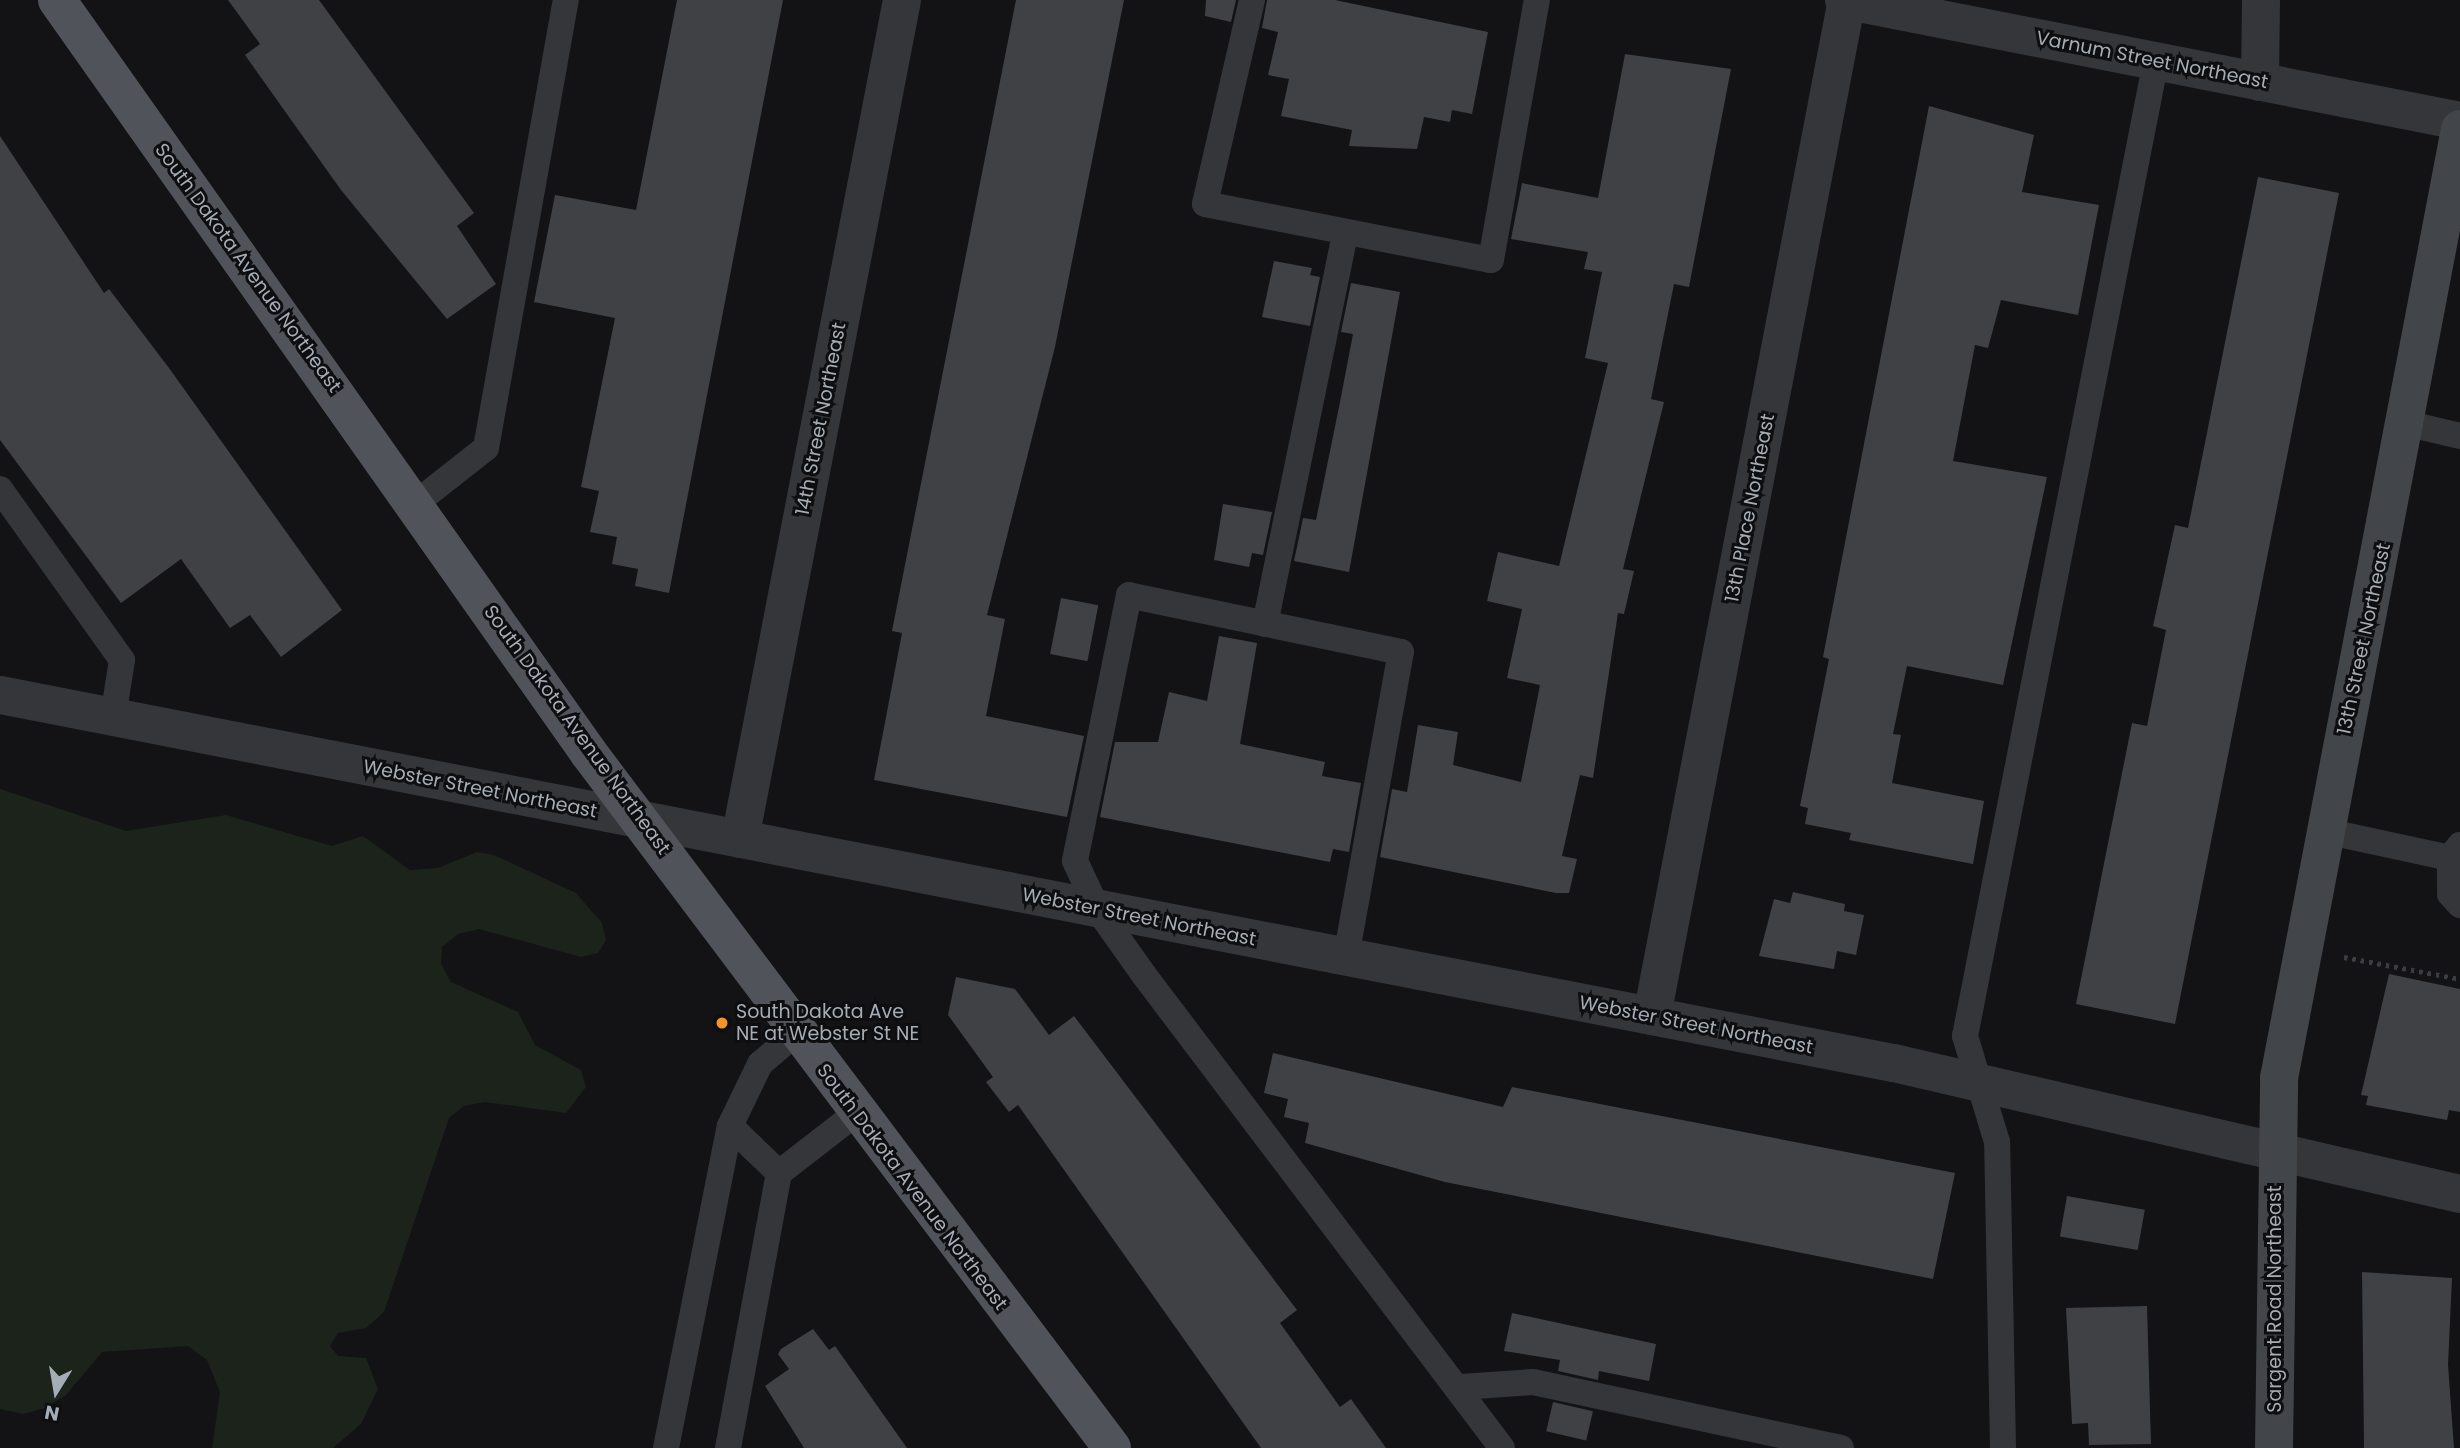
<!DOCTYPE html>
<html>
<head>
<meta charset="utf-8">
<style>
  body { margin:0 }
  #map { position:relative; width:2460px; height:1448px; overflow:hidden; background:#131315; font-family:Poppins,sans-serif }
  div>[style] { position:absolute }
  .green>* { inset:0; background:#1b231b }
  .building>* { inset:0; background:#3f4145; transform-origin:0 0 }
  .path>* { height:4.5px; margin-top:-2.25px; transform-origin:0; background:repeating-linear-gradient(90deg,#3a3d41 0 3.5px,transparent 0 8.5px) }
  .lane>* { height:26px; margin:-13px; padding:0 13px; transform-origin:13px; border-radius:13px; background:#34363a }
  .street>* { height:38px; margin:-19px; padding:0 19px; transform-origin:19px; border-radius:19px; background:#34363a }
  .secondary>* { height:38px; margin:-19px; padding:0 19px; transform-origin:19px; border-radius:19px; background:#42454a }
  .primary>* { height:38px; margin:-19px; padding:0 19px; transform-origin:19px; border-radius:19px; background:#505359 }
  .dots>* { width:19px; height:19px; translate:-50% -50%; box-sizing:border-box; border:4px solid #0e0e10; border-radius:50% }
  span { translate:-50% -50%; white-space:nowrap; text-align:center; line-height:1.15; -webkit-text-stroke:6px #0e0e10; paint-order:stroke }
  .street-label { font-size:19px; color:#a4acb6 }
  .poi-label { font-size:19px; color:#a4acb6 }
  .left { translate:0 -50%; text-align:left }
  .north { position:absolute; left:21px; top:1357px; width:70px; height:70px; -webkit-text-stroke:5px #0e0e10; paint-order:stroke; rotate:191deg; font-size:19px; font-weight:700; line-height:28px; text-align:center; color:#a4acb6 }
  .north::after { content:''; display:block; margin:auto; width:24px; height:32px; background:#a4acb6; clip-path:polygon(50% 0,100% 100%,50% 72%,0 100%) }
</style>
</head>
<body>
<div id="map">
  <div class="green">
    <i style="clip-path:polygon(0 789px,126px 831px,226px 815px,332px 846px,363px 836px,410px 870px,438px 868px,477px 852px,494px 855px,576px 893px,602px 923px,606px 940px,598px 953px,581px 957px,479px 929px,458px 934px,442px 947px,441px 964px,451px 982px,518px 1012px,535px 1045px,581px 1070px,586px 1087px,566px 1113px,485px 1102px,464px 1106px,449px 1118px,384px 1312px,366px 1328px,338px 1333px,330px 1346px,338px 1356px,366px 1358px,378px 1389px,361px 1424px,333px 1448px,212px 1448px,220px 1392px,207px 1360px,188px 1346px,102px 1352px,66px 1395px,45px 1408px,23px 1414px,0 1409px)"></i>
  </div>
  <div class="building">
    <i style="clip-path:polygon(228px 0,319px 0,474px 213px,457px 226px,496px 284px,447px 319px,341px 190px,245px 55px,260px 44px)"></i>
    <i style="clip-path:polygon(677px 0,783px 0,669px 593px,635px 586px,638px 569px,612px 564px,617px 537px,590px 532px,599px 491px,581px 487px,615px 318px,534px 302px,555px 195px,636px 210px)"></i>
    <i style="clip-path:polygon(1016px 0,1124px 0,1055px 347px,987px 615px,1005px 619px,986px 716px,1084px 736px,1067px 817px,874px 780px,902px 633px,892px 631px)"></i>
    <i style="clip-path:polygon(1206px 0,1236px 0,1231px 22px,1205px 16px)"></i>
    <i style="clip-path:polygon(1267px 0,1335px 0,1488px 32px,1472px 114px,1452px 110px,1450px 122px,1424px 117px,1417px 149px,1349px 146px,1352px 130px,1281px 116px,1289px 79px,1268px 75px,1278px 32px,1262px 28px)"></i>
    <i style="clip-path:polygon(1625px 54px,1731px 69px,1689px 287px,1674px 284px,1651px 399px,1664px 402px,1623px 569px,1634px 571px,1624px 614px,1618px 613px,1593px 778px,1580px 775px,1562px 856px,1577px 859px,1569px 893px,1556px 893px,1380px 857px,1392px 789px,1407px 792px,1418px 725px,1458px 732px,1453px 765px,1521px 782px,1540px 685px,1507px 678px,1522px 609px,1487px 601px,1498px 552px,1559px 566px,1608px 363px,1585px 358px,1602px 272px,1584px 269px,1588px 252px,1511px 239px,1522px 183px,1598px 198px)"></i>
    <i style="clip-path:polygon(1929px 106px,2034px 135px,2022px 192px,2099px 205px,2078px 315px,2001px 300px,1988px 348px,1975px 345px,1953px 461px,2047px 477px,2003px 685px,1907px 666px,1893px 734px,1901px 735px,1892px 783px,1984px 801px,1973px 864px,1849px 840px,1851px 833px,1805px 824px,1808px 808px,1800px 806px,1829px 659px,1823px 657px)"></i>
    <i style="clip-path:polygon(0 136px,104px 293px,109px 289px,169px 368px,342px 610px,281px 657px,250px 615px,230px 628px,181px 559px,121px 603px,0 440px)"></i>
    <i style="clip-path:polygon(2258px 177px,2339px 193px,2175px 1024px,2076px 1004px,2132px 723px,2147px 726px,2166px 630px,2153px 626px,2175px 525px,2188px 528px)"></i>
    <i style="clip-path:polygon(1274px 261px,1312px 268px,1310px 275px,1320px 277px,1310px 326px,1262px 317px)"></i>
    <i style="clip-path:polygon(1351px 283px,1400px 292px,1349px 572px,1294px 561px,1303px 518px,1316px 520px,1340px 402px,1353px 334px,1341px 332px)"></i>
    <i style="clip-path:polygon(1223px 504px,1272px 512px,1263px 555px,1252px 553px,1249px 567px,1214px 560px)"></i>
    <i style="left:1061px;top:598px;width:38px;height:57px;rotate:11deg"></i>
    <i style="clip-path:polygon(1219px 636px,1257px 643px,1240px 744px,1325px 762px,1322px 776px,1361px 783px,1349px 852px,1333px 849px,1330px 862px,1100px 817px,1115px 742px,1158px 742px,1169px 692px,1207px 701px)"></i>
    <i style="clip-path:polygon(1793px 892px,1845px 904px,1844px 911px,1864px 915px,1856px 955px,1837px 951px,1834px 969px,1759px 956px,1774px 899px,1790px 903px)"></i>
    <i style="clip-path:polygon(2389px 974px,2460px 989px,2460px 1112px,2449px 1110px,2447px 1120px,2366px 1105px,2368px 1096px,2361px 1095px)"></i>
    <i style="clip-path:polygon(956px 977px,1015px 989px,1049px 1035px,1074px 1016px,1297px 1310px,1280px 1323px,1340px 1407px,1351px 1399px,1386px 1448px,1261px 1448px,1018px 1105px,1009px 1112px,986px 1082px,993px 1077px,948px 1015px)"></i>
    <i style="clip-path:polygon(1273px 1053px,1503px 1107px,1512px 1087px,1955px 1173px,1933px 1279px,1445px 1182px,1305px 1143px,1309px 1123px,1284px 1117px,1288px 1099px,1264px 1093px)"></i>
    <i style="left:2067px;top:1196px;width:79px;height:41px;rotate:10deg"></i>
    <i style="clip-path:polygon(2362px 1272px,2452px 1278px,2448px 1365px,2454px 1448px,2364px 1448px)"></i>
    <i style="clip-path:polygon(2147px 1306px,2151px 1444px,2089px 1445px,2088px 1423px,2072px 1424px,2066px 1308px)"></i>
    <i style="clip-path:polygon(1512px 1313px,1656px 1344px,1649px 1381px,1599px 1371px,1598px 1380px,1558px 1371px,1560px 1360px,1504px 1351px)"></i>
    <i style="clip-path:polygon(813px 1329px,829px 1350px,835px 1346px,907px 1448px,804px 1448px,765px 1386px,789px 1369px,778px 1354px,781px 1349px)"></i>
    <i style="left:1553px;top:1402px;width:41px;height:30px;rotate:13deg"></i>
  </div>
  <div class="path">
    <i style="left:2344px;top:957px;width:118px;rotate:10.7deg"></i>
  </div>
  <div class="lane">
    <i style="left:1252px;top:0;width:209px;rotate:103deg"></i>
    <i style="left:1205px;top:204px;width:291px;rotate:11.1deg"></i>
    <i style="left:1491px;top:260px;width:264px;rotate:-80deg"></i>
    <i style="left:2409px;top:424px;width:52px;rotate:13.2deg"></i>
    <i style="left:0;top:489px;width:210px;rotate:54.5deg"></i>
    <i style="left:122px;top:660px;width:58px;rotate:99deg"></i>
    <i style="left:416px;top:503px;width:89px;rotate:-38.2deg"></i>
    <i style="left:486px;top:448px;width:455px;rotate:-79.9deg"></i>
    <i style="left:1265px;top:624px;width:398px;rotate:-78.4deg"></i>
    <i style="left:2325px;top:831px;width:128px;rotate:12.2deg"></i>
    <i style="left:2460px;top:845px;width:16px;rotate:128deg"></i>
    <i style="left:2450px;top:858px;width:36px;rotate:90deg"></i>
    <i style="left:2450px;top:894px;width:15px;rotate:48deg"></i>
    <i style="left:1346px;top:957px;width:310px;rotate:-79.8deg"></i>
    <i style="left:1401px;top:652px;width:278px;rotate:-168.2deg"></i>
    <i style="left:1129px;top:595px;width:271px;rotate:101.5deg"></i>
    <i style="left:1075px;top:861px;width:54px;rotate:64.9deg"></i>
    <i style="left:1098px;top:910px;width:80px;rotate:54.7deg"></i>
    <i style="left:1144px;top:975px;width:593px;rotate:52.88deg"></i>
    <i style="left:730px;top:1126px;width:68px;rotate:43.8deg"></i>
    <i style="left:1461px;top:1387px;width:72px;rotate:-4deg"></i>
    <i style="left:1533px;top:1382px;width:315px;rotate:12.1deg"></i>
    <i style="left:666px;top:1448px;width:328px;rotate:-78.8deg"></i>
    <i style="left:730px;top:1126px;width:69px;rotate:-64.2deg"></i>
    <i style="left:760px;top:1064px;width:46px;rotate:-40.6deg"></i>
    <i style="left:728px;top:1448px;width:280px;rotate:-79.5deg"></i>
    <i style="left:779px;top:1173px;width:96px;rotate:-37.8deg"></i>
    <i style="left:2003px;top:1448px;width:306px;rotate:-91.1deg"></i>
    <i style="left:1997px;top:1142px;width:111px;rotate:-106.8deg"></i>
    <i style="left:1965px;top:1036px;width:994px;rotate:-78.92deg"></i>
  </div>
  <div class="street">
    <i style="left:1844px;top:0;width:628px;rotate:11.11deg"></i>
    <i style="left:2260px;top:82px;width:82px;rotate:-89.3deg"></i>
    <i style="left:0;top:695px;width:1929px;rotate:11deg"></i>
    <i style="left:1894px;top:1063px;width:581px;rotate:13.03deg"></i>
    <i style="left:740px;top:839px;width:854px;rotate:-79.07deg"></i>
    <i style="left:1652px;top:1016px;width:1035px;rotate:-79.14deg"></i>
  </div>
  <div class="secondary">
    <i style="left:2274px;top:1448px;width:370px;rotate:-89.2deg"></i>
    <i style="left:2279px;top:1078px;width:966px;rotate:-79.2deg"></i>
  </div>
  <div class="primary">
    <i style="left:57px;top:0;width:921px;rotate:54.77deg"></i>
    <i style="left:588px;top:752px;width:871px;rotate:53.02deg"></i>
  </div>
  <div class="dots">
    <i style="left:722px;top:1023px;background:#f5932b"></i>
  </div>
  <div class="street-label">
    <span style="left:2152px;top:60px;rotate:11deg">Varnum Street Northeast</span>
    <span style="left:248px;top:268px;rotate:54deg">South Dakota Avenue Northeast</span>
    <span style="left:821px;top:419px;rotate:-79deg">14th Street Northeast</span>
    <span style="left:1750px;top:508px;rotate:-79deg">13th Place Northeast</span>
    <span style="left:2364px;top:639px;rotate:-78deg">13th Street Northeast</span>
    <span style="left:577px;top:730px;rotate:54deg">South Dakota Avenue Northeast</span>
    <span style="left:480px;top:789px;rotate:11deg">Webster Street Northeast</span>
    <span style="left:1139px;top:917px;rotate:11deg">Webster Street Northeast</span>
    <span style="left:1696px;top:1025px;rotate:11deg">Webster Street Northeast</span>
    <span style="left:912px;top:1187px;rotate:53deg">South Dakota Avenue Northeast</span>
    <span style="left:2275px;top:1299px;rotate:-90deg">Sargent Road Northeast</span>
  </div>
  <div class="poi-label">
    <span class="left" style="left:736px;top:1023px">South Dakota Ave<br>NE at Webster St NE</span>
  </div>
  <div class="north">N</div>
</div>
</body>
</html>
